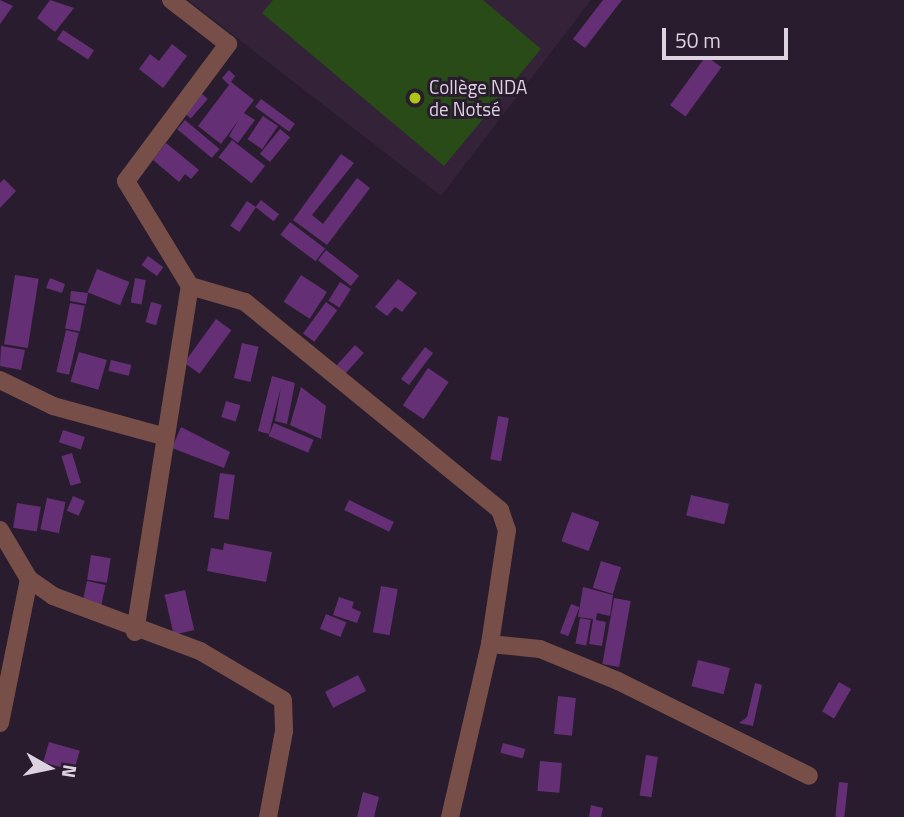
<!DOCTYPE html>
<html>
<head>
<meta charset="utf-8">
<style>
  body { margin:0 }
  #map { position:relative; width:904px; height:817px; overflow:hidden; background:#291c2e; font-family:"Titillium Web",sans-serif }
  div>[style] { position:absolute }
  .built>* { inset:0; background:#342239 }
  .green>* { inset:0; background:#294b17 }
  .building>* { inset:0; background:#652f75; transform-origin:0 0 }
  .minor>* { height:18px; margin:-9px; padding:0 9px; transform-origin:9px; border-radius:9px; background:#774f48 }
  .dots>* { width:19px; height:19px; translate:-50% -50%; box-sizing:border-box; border:4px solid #291c2e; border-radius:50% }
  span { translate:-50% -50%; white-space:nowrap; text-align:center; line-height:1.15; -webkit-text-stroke:6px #291c2e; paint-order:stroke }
  .poi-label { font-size:19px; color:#ddd3e0 }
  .left { translate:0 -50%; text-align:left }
  .north { position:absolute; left:14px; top:733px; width:70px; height:70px; -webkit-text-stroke:5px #291c2e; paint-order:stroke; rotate:99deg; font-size:19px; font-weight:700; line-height:28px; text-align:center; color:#ddd3e0 }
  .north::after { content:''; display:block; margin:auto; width:24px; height:32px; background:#ddd3e0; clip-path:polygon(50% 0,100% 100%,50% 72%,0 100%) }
  .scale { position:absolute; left:662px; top:28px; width:126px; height:32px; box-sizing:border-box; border:4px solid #ddd3e0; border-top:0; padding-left:9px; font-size:21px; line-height:24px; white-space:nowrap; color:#ddd3e0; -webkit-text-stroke:5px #291c2e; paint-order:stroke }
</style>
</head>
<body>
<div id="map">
  <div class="built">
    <i style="clip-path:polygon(188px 0,591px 0,441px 196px)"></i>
  </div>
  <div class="green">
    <i style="clip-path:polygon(273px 0,483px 0,541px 49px,444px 166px,262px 13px)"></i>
  </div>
  <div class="building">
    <i style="clip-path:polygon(0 0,13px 6px,0 24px)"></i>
    <i style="clip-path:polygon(50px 0,74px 8px,55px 32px,37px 18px)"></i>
    <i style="clip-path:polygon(603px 0,622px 0,585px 48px,573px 39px)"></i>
    <i style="left:63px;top:30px;width:37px;height:11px;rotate:33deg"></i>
    <i style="clip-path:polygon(172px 44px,187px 56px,163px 88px,139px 69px,150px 54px,159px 61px)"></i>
    <i style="left:706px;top:56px;width:19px;height:61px;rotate:36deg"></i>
    <i style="clip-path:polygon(229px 70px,235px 76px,231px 82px,254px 100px,244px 113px,255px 120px,238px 143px,229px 136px,238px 121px,221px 144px,198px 126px,229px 85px,222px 78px)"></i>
    <i style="left:201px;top:93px;width:9px;height:26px;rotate:41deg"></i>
    <i style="left:261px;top:99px;width:42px;height:10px;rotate:36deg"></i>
    <i style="left:263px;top:116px;width:18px;height:28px;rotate:34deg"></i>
    <i style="left:185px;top:120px;width:45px;height:12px;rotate:40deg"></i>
    <i style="left:280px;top:129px;width:13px;height:32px;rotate:39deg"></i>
    <i style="left:232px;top:140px;width:42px;height:22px;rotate:38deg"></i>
    <i style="clip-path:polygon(166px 143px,199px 170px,191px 179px,185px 174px,179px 182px,153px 160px)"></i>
    <i style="clip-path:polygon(341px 154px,354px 163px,312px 215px,323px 224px,357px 178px,370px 188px,327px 245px,293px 220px)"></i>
    <i style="clip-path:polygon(4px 179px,16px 191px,0 208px,0 183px)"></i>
    <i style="left:261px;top:200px;width:23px;height:9px;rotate:38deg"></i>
    <i style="left:247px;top:201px;width:11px;height:30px;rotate:34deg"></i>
    <i style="left:290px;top:222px;width:44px;height:16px;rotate:37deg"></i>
    <i style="left:326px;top:250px;width:42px;height:13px;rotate:38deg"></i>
    <i style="left:148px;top:256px;width:19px;height:11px;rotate:36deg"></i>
    <i style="left:97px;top:269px;width:35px;height:25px;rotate:22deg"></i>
    <i style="left:15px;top:275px;width:24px;height:70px;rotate:9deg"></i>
    <i style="left:301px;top:275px;width:31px;height:32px;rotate:33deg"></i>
    <i style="clip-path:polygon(50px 278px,65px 284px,62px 293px,46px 288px)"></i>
    <i style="left:135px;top:278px;width:11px;height:25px;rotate:10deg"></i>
    <i style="clip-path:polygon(398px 279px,417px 293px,402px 312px,395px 307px,387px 316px,375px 307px)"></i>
    <i style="left:340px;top:282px;width:13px;height:22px;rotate:32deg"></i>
    <i style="clip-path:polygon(71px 291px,88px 293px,86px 304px,70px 301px)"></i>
    <i style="left:151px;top:302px;width:11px;height:21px;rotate:15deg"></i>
    <i style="left:326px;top:302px;width:14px;height:39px;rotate:36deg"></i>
    <i style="left:70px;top:303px;width:15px;height:26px;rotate:11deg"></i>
    <i style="left:216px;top:319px;width:19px;height:54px;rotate:36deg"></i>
    <i style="left:66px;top:330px;width:13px;height:43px;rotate:13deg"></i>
    <i style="left:242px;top:343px;width:17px;height:36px;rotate:13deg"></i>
    <i style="left:355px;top:345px;width:12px;height:32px;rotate:42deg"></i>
    <i style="clip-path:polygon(1px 346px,25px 350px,21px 370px,0 366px)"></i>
    <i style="left:425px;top:347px;width:10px;height:40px;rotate:37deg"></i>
    <i style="left:79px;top:352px;width:29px;height:31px;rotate:16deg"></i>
    <i style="left:111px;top:360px;width:21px;height:11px;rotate:14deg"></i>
    <i style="left:428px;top:368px;width:25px;height:45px;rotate:34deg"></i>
    <i style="clip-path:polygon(272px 376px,295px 383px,287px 424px,275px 421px,281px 387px,269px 434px,258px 431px)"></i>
    <i style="clip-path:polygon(301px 387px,326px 406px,321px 439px,290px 425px)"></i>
    <i style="left:226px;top:401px;width:15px;height:17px;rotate:16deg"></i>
    <i style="left:498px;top:416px;width:11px;height:44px;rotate:10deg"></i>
    <i style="left:274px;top:423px;width:43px;height:14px;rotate:23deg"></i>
    <i style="clip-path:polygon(181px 427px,230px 452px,224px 468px,172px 448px)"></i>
    <i style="left:63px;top:430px;width:23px;height:13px;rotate:18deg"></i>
    <i style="left:72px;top:453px;width:31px;height:11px;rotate:73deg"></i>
    <i style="left:220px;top:473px;width:15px;height:45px;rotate:8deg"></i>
    <i style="left:691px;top:495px;width:39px;height:21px;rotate:13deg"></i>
    <i style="left:73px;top:496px;width:13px;height:16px;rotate:23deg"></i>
    <i style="left:47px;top:498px;width:19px;height:32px;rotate:12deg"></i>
    <i style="left:349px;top:500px;width:50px;height:11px;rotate:26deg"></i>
    <i style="left:17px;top:503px;width:24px;height:25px;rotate:9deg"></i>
    <i style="left:572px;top:512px;width:29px;height:31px;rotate:20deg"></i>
    <i style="clip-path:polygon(224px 543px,272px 552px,266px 582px,207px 571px,211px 548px,223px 550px)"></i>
    <i style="left:91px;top:555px;width:20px;height:25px;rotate:9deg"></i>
    <i style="left:601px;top:561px;width:21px;height:28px;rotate:17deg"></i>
    <i style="left:87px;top:581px;width:19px;height:24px;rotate:12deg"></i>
    <i style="left:381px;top:586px;width:17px;height:47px;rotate:10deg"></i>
    <i style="clip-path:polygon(583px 587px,613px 595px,610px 616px,597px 613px,596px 620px,606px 622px,602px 646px,589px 644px,593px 619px,578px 617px)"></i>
    <i style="left:185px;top:590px;width:41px;height:21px;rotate:77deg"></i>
    <i style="clip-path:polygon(339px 597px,354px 602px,352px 608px,361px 612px,357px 623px,333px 615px)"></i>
    <i style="left:614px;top:598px;width:17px;height:67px;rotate:10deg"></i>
    <i style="left:571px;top:604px;width:9px;height:31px;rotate:21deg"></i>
    <i style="left:326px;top:614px;width:22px;height:16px;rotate:22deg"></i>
    <i style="left:580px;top:618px;width:11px;height:26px;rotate:10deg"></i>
    <i style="left:698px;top:660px;width:33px;height:27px;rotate:14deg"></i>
    <i style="left:358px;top:675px;width:18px;height:37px;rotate:63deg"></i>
    <i style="left:839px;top:682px;width:14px;height:34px;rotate:30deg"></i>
    <i style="clip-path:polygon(755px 683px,762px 685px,753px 726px,739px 723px,747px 717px)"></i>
    <i style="left:558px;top:696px;width:18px;height:38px;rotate:6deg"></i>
    <i style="left:49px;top:742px;width:32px;height:21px;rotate:16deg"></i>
    <i style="left:503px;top:743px;width:23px;height:10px;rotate:15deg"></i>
    <i style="left:646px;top:755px;width:12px;height:41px;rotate:9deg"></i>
    <i style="left:540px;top:761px;width:22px;height:30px;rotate:5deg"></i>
    <i style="left:839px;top:782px;width:9px;height:35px;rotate:6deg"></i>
    <i style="clip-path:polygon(363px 792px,379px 797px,374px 817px,357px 817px)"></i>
    <i style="clip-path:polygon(591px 805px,603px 808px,601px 817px,589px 817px)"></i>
  </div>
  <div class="minor">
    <i style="left:190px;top:286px;width:57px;rotate:16.2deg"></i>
    <i style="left:245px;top:302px;width:329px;rotate:39.2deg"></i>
    <i style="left:500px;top:510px;width:21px;rotate:71deg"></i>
    <i style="left:507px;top:530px;width:115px;rotate:98.5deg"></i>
    <i style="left:490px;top:644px;width:178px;rotate:103deg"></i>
    <i style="left:0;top:380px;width:59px;rotate:26.1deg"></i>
    <i style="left:53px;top:406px;width:114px;rotate:15.3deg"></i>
    <i style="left:0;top:530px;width:57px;rotate:59.4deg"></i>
    <i style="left:29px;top:579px;width:29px;rotate:35deg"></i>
    <i style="left:53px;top:596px;width:157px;rotate:20.5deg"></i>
    <i style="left:200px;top:651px;width:96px;rotate:30.6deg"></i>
    <i style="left:283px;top:700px;width:31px;rotate:88deg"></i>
    <i style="left:284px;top:731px;width:87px;rotate:100.5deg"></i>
    <i style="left:135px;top:632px;width:350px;rotate:-81deg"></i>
    <i style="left:190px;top:286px;width:123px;rotate:-121.4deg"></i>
    <i style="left:126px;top:181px;width:171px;rotate:-53.3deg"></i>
    <i style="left:228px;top:44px;width:72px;rotate:-142.3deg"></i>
    <i style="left:490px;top:644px;width:50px;rotate:5.7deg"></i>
    <i style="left:540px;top:649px;width:84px;rotate:22.3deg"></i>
    <i style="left:618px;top:681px;width:213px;rotate:26.4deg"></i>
    <i style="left:0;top:723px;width:147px;rotate:-78.6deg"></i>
  </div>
  <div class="dots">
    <i style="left:415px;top:98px;background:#abc615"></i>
  </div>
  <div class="poi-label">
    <span class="left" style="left:429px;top:98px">Collège NDA<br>de Notsé</span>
  </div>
  <div class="north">N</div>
  <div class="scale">50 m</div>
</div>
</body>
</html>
